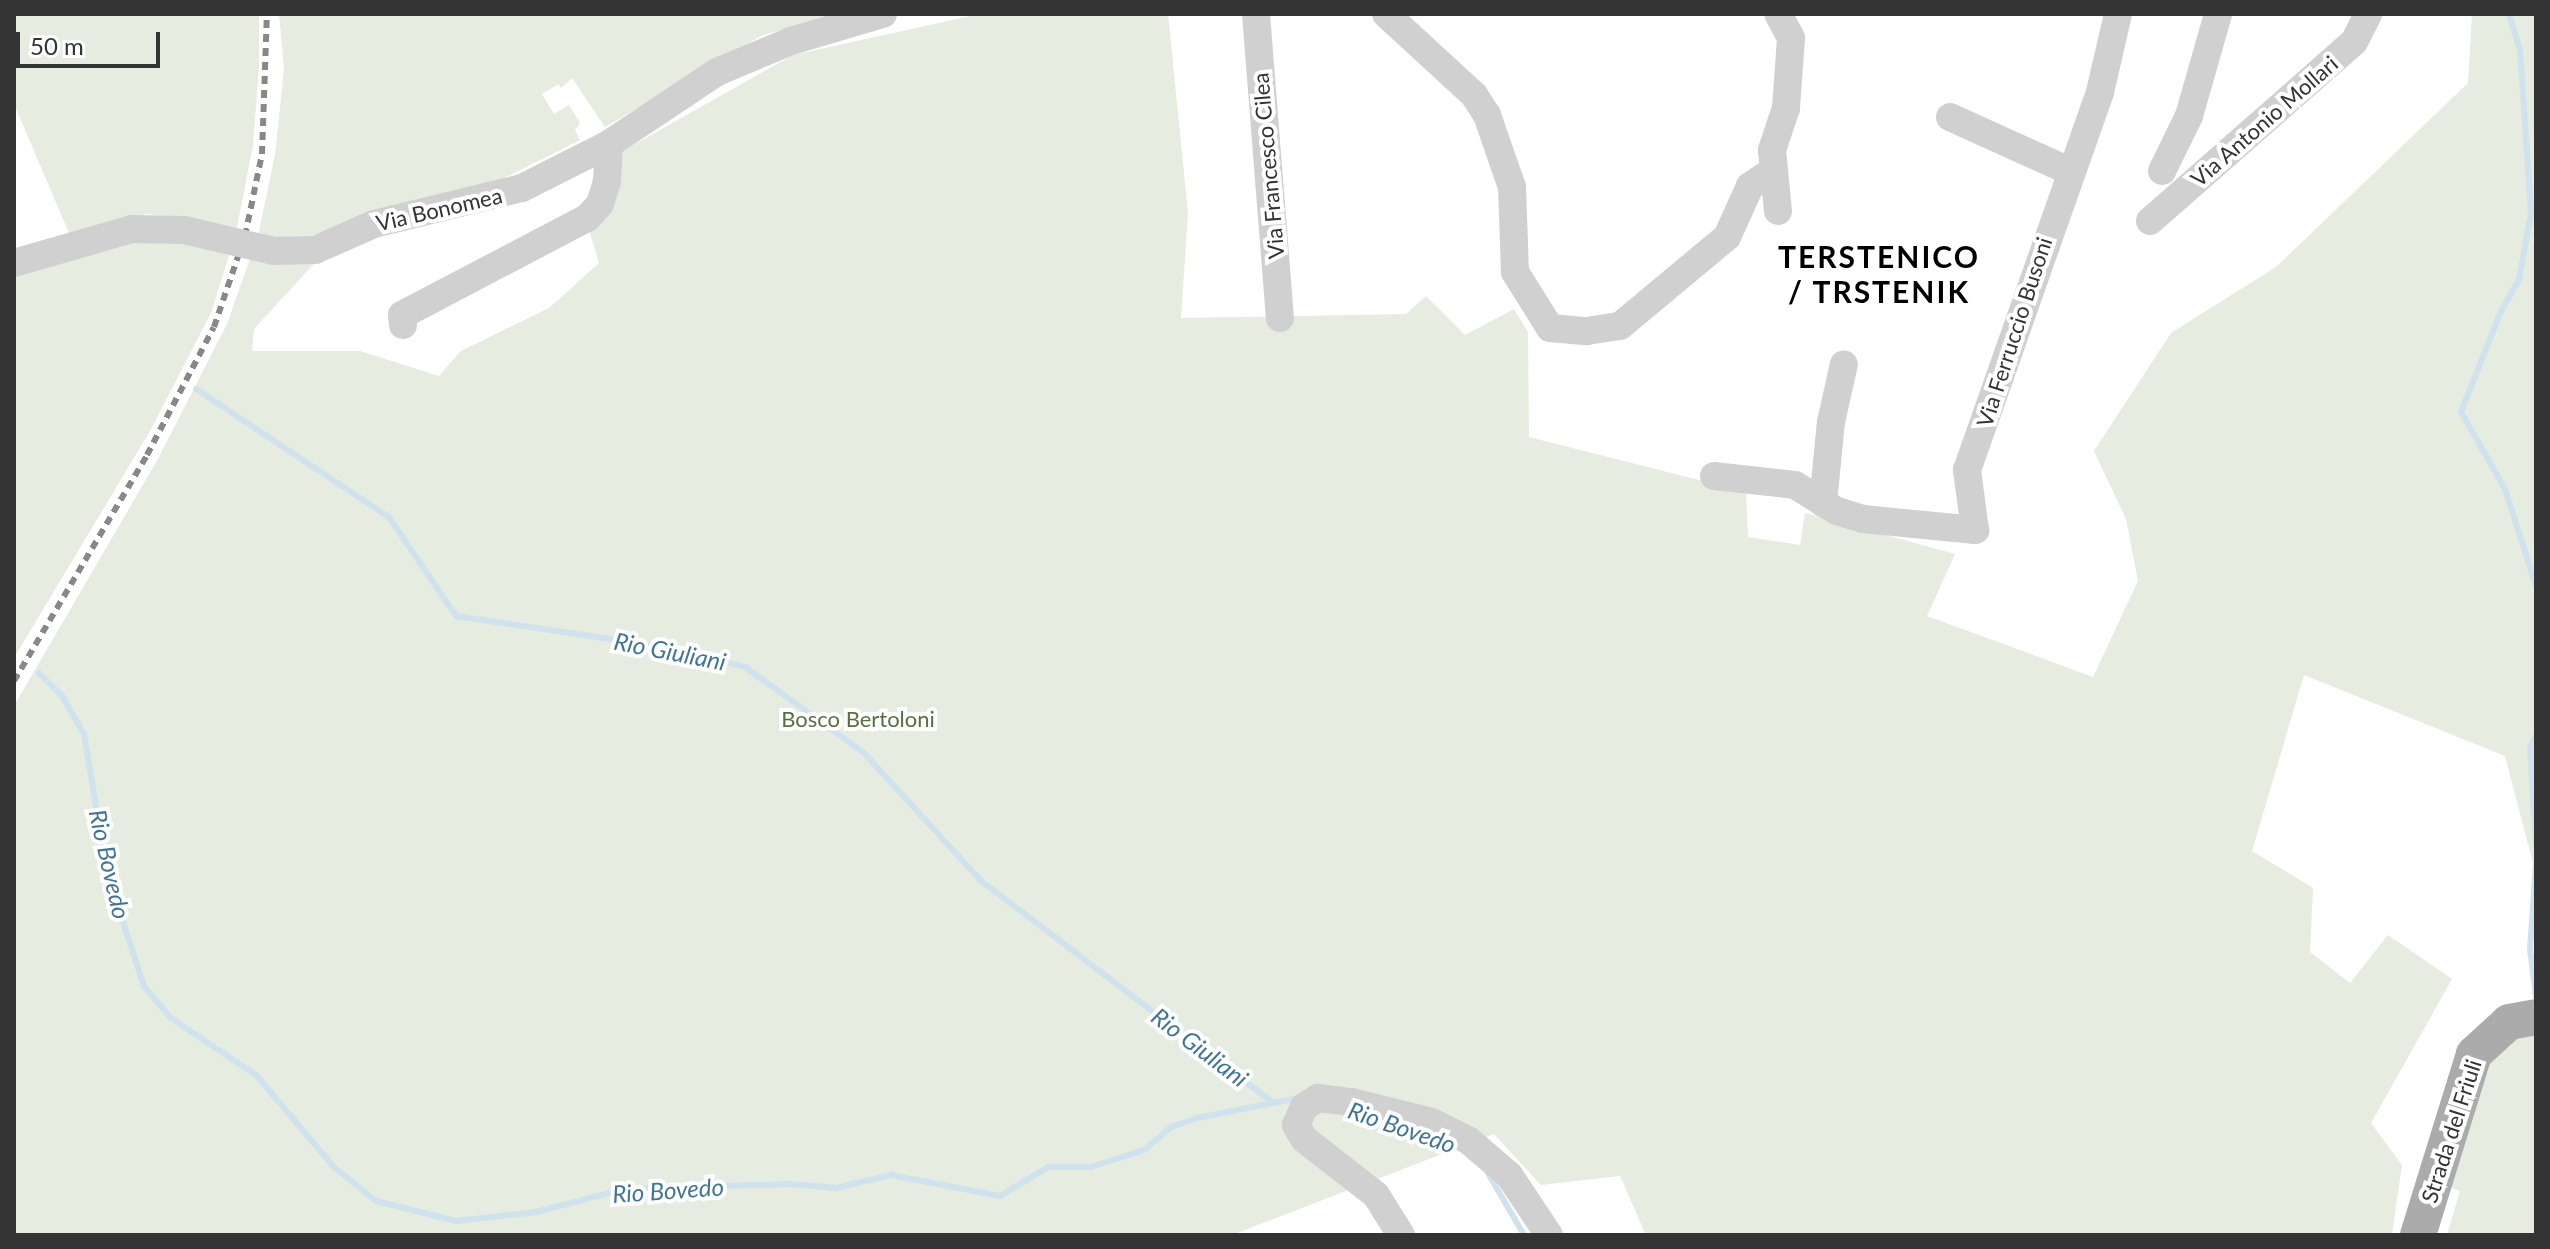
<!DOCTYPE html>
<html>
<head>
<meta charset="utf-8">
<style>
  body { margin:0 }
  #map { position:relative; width:2550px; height:1249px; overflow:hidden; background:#fff; font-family:Lato,sans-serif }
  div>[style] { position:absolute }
  .green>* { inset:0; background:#e6ecdf }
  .stream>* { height:6px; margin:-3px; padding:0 3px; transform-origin:3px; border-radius:3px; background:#cfe2ee }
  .minor>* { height:28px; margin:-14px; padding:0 14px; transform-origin:14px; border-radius:14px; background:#d0d0d0 }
  .major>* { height:36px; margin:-18px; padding:0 18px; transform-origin:18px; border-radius:18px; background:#ababab }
  .rail>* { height:6px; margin-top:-3px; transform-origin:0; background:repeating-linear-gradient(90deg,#888 0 8px,transparent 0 14px) }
  .minor-bridge>* { height:28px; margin:-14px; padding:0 14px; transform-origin:14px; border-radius:14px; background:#d0d0d0 }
  span { translate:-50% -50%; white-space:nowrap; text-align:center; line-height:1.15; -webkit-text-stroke:8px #fff; paint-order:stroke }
  .street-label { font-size:22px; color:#333 }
  .park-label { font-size:22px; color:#56703f }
  .water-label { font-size:24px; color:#3f7597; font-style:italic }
  .district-label { font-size:30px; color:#000; font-weight:700; letter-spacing:2px }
  .frame { position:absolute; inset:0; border:16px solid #333; pointer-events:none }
  .scale { position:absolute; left:16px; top:32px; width:144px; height:36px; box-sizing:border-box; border:4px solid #333; border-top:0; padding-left:10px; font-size:24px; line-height:28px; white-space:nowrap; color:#333; -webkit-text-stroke:6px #fff; paint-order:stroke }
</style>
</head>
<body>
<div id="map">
  <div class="green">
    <i style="clip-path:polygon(14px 14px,259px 14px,259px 67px,253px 145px,236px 233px,211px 313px,150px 431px,14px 658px,14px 278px,186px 219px,147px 214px,69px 233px,14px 104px)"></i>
    <i style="clip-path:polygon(279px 14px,847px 14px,763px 35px,605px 127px,572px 78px,561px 88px,558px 84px,542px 94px,554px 114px,569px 105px,580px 123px,575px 130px,580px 140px,474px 193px,291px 241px,322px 255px,254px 329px,252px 351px,360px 351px,439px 376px,461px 351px,549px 308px,599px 263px,588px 226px,621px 152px,793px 55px,980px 14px,1168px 14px,1188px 213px,1181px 318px,1406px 314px,1426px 296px,1465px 335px,1514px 309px,1528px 332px,1529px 437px,1746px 492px,1748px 537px,1800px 545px,1805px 513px,1955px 554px,1927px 616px,2093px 677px,2138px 581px,2126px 519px,2094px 451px,2171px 333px,2276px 267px,2468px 83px,2472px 14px,2536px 14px,2536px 875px,2505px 756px,2304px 675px,2252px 851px,2313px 888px,2310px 952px,2350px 983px,2388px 935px,2452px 979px,2371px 1123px,2402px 1165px,2392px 1235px,1646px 1235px,1620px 1176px,1541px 1185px,1494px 1134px,1232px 1235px,14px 1235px,14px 706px,158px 459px,227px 324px,258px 236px,275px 155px,284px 69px)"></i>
    <i style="clip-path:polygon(2536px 1031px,2536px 1235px,2447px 1235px,2460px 1191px,2444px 1185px,2465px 1100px,2505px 1041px)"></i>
  </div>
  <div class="stream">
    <i style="left:2509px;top:14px;width:38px;rotate:73deg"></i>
    <i style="left:2520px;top:50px;width:163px;rotate:86.1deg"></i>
    <i style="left:2531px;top:213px;width:68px;rotate:100.2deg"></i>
    <i style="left:2519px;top:280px;width:36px;rotate:120deg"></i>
    <i style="left:2501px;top:311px;width:109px;rotate:111.6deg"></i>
    <i style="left:2461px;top:412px;width:89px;rotate:60.3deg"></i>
    <i style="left:2505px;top:489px;width:102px;rotate:72.3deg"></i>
    <i style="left:196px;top:389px;width:232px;rotate:33.6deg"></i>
    <i style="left:389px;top:517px;width:120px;rotate:55.9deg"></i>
    <i style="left:456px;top:616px;width:215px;rotate:8.5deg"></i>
    <i style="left:669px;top:648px;width:78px;rotate:14deg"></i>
    <i style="left:745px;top:667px;width:145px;rotate:35.8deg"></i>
    <i style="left:863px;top:752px;width:175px;rotate:47.5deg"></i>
    <i style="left:981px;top:881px;width:364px;rotate:37.2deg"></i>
    <i style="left:39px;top:673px;width:33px;rotate:45deg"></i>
    <i style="left:62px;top:696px;width:44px;rotate:59.9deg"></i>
    <i style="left:84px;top:734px;width:141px;rotate:80.6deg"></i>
    <i style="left:107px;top:873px;width:119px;rotate:71.9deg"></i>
    <i style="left:144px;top:986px;width:42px;rotate:49.8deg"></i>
    <i style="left:171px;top:1018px;width:102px;rotate:33.8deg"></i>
    <i style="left:256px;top:1075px;width:121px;rotate:49.7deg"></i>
    <i style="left:334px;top:1167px;width:54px;rotate:39deg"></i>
    <i style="left:376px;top:1201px;width:82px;rotate:14deg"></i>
    <i style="left:456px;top:1221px;width:81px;rotate:-6.4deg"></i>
    <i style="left:536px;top:1212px;width:91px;rotate:-14.6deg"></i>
    <i style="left:624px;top:1189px;width:166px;rotate:-1.7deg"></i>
    <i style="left:790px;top:1184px;width:46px;rotate:5deg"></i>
    <i style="left:836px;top:1188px;width:57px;rotate:-13.3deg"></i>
    <i style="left:891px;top:1175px;width:111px;rotate:10.9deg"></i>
    <i style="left:1000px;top:1196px;width:56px;rotate:-31.1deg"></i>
    <i style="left:1048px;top:1167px;width:43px"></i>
    <i style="left:1091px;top:1167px;width:56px;rotate:-17.8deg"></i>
    <i style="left:1144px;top:1150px;width:35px;rotate:-40deg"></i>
    <i style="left:1171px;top:1127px;width:28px;rotate:-19deg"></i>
    <i style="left:1197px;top:1118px;width:103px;rotate:-11.2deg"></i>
    <i style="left:2536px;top:735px;width:14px;rotate:115deg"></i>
    <i style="left:2530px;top:748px;width:99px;rotate:86.5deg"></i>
    <i style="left:2536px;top:864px;width:85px;rotate:94deg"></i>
    <i style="left:2530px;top:949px;width:48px;rotate:82.9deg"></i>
    <i style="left:1398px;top:1127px;width:41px;rotate:17.1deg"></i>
    <i style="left:1488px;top:1173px;width:72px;rotate:59.9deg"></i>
  </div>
  <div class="minor">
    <i style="left:1256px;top:14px;width:305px;rotate:85.5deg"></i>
    <i style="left:1386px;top:14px;width:120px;rotate:42.6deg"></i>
    <i style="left:1474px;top:95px;width:24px;rotate:57deg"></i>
    <i style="left:1487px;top:115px;width:76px;rotate:70.9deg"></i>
    <i style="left:1512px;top:187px;width:85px;rotate:88deg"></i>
    <i style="left:1515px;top:272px;width:66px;rotate:58deg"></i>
    <i style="left:1550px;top:328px;width:37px;rotate:5deg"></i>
    <i style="left:1587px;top:331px;width:33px;rotate:-9deg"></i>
    <i style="left:1620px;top:326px;width:139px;rotate:-39.8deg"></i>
    <i style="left:1727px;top:237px;width:56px;rotate:-65.7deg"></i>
    <i style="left:1750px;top:186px;width:25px;rotate:-34deg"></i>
    <i style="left:1950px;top:117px;width:131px;rotate:24.4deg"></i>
    <i style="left:2162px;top:171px;width:61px;rotate:-63.9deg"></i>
    <i style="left:2189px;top:116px;width:106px;rotate:-74.1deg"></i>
    <i style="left:1778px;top:211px;width:61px;rotate:-95.6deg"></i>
    <i style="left:1772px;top:150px;width:44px;rotate:-71.6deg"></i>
    <i style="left:1786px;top:108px;width:70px;rotate:-85.9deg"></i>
    <i style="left:1791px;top:38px;width:27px;rotate:-118deg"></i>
    <i style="left:2150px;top:221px;width:271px;rotate:-41.3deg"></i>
    <i style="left:2354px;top:42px;width:31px;rotate:-63deg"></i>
    <i style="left:274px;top:251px;width:41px;rotate:-1.4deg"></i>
    <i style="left:315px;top:250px;width:64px;rotate:-23.8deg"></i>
    <i style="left:374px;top:224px;width:152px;rotate:-13.7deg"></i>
    <i style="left:522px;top:188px;width:97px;rotate:-26.8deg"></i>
    <i style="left:609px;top:144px;width:130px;rotate:-33.7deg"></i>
    <i style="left:717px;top:72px;width:80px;rotate:-22.7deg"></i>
    <i style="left:791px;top:41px;width:96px;rotate:-16.4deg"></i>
    <i style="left:14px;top:263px;width:123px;rotate:-16.1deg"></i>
    <i style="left:132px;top:229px;width:52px;rotate:1.1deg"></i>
    <i style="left:403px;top:325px;width:10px;rotate:-96deg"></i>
    <i style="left:402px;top:315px;width:209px;rotate:-27.7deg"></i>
    <i style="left:587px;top:218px;width:19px;rotate:-47deg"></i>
    <i style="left:600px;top:204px;width:24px;rotate:-73deg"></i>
    <i style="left:607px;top:181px;width:37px;rotate:-87deg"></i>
    <i style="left:1714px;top:476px;width:81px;rotate:6.3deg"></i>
    <i style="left:1795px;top:485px;width:49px;rotate:31.8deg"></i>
    <i style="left:1837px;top:511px;width:27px;rotate:17deg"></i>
    <i style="left:1863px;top:519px;width:113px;rotate:5.6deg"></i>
    <i style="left:1975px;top:530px;width:61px;rotate:-97.6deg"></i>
    <i style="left:1967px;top:470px;width:401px;rotate:-70.6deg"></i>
    <i style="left:2100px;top:92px;width:80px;rotate:-77deg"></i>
    <i style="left:1823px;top:503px;width:81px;rotate:-84.4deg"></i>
    <i style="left:1831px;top:422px;width:59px;rotate:-77.4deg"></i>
    <i style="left:1401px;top:1235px;width:47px;rotate:-122deg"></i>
    <i style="left:1376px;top:1195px;width:91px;rotate:-142.1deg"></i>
    <i style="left:1304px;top:1139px;width:16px;rotate:-120deg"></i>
    <i style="left:1296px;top:1125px;width:20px;rotate:-66deg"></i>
    <i style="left:1304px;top:1107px;width:17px;rotate:-33deg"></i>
    <i style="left:1318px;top:1098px;width:34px;rotate:7deg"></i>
    <i style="left:1352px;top:1102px;width:82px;rotate:14deg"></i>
    <i style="left:1432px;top:1122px;width:40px;rotate:26.6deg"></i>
    <i style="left:1468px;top:1140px;width:54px;rotate:40.5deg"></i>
    <i style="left:1509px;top:1175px;width:72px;rotate:56.3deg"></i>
  </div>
  <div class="major">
    <i style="left:2418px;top:1235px;width:189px;rotate:-72.8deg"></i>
    <i style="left:2474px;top:1054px;width:47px;rotate:-42.4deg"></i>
    <i style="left:2509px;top:1022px;width:27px;rotate:-10deg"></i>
  </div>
  <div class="rail">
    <i style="left:14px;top:681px;width:262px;rotate:-59.5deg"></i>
    <i style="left:147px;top:455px;width:144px;rotate:-62.4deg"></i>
    <i style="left:214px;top:327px;width:96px;rotate:-71.2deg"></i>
    <i style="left:245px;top:236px;width:84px;rotate:-78.3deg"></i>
    <i style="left:262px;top:154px;width:140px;rotate:-88deg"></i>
  </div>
  <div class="minor-bridge">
    <i style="left:184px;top:230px;width:92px;rotate:13.1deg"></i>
  </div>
  <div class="street-label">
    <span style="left:2264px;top:121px;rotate:-41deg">Via Antonio Mollari</span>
    <span style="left:1268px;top:166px;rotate:-95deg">Via Francesco Cilea</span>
    <span style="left:439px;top:209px;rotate:-13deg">Via Bonomea</span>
    <span style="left:2014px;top:332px;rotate:-72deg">Via Ferruccio Busoni</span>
    <span style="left:2451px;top:1131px;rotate:-72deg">Strada del Friuli</span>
  </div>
  <div class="park-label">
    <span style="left:858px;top:719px">Bosco Bertoloni</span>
  </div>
  <div class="water-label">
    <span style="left:670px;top:651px;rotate:11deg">Rio Giuliani</span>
    <span style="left:110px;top:864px;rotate:77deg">Rio Bovedo</span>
    <span style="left:1200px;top:1047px;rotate:37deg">Rio Giuliani</span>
    <span style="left:1402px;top:1127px;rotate:19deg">Rio Bovedo</span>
    <span style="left:668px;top:1190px;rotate:-4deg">Rio Bovedo</span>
  </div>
  <div class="district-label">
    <span style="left:1879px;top:273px">TERSTENICO<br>/ TRSTENIK</span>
  </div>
  <div class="frame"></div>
  <div class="scale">50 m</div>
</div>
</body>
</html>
